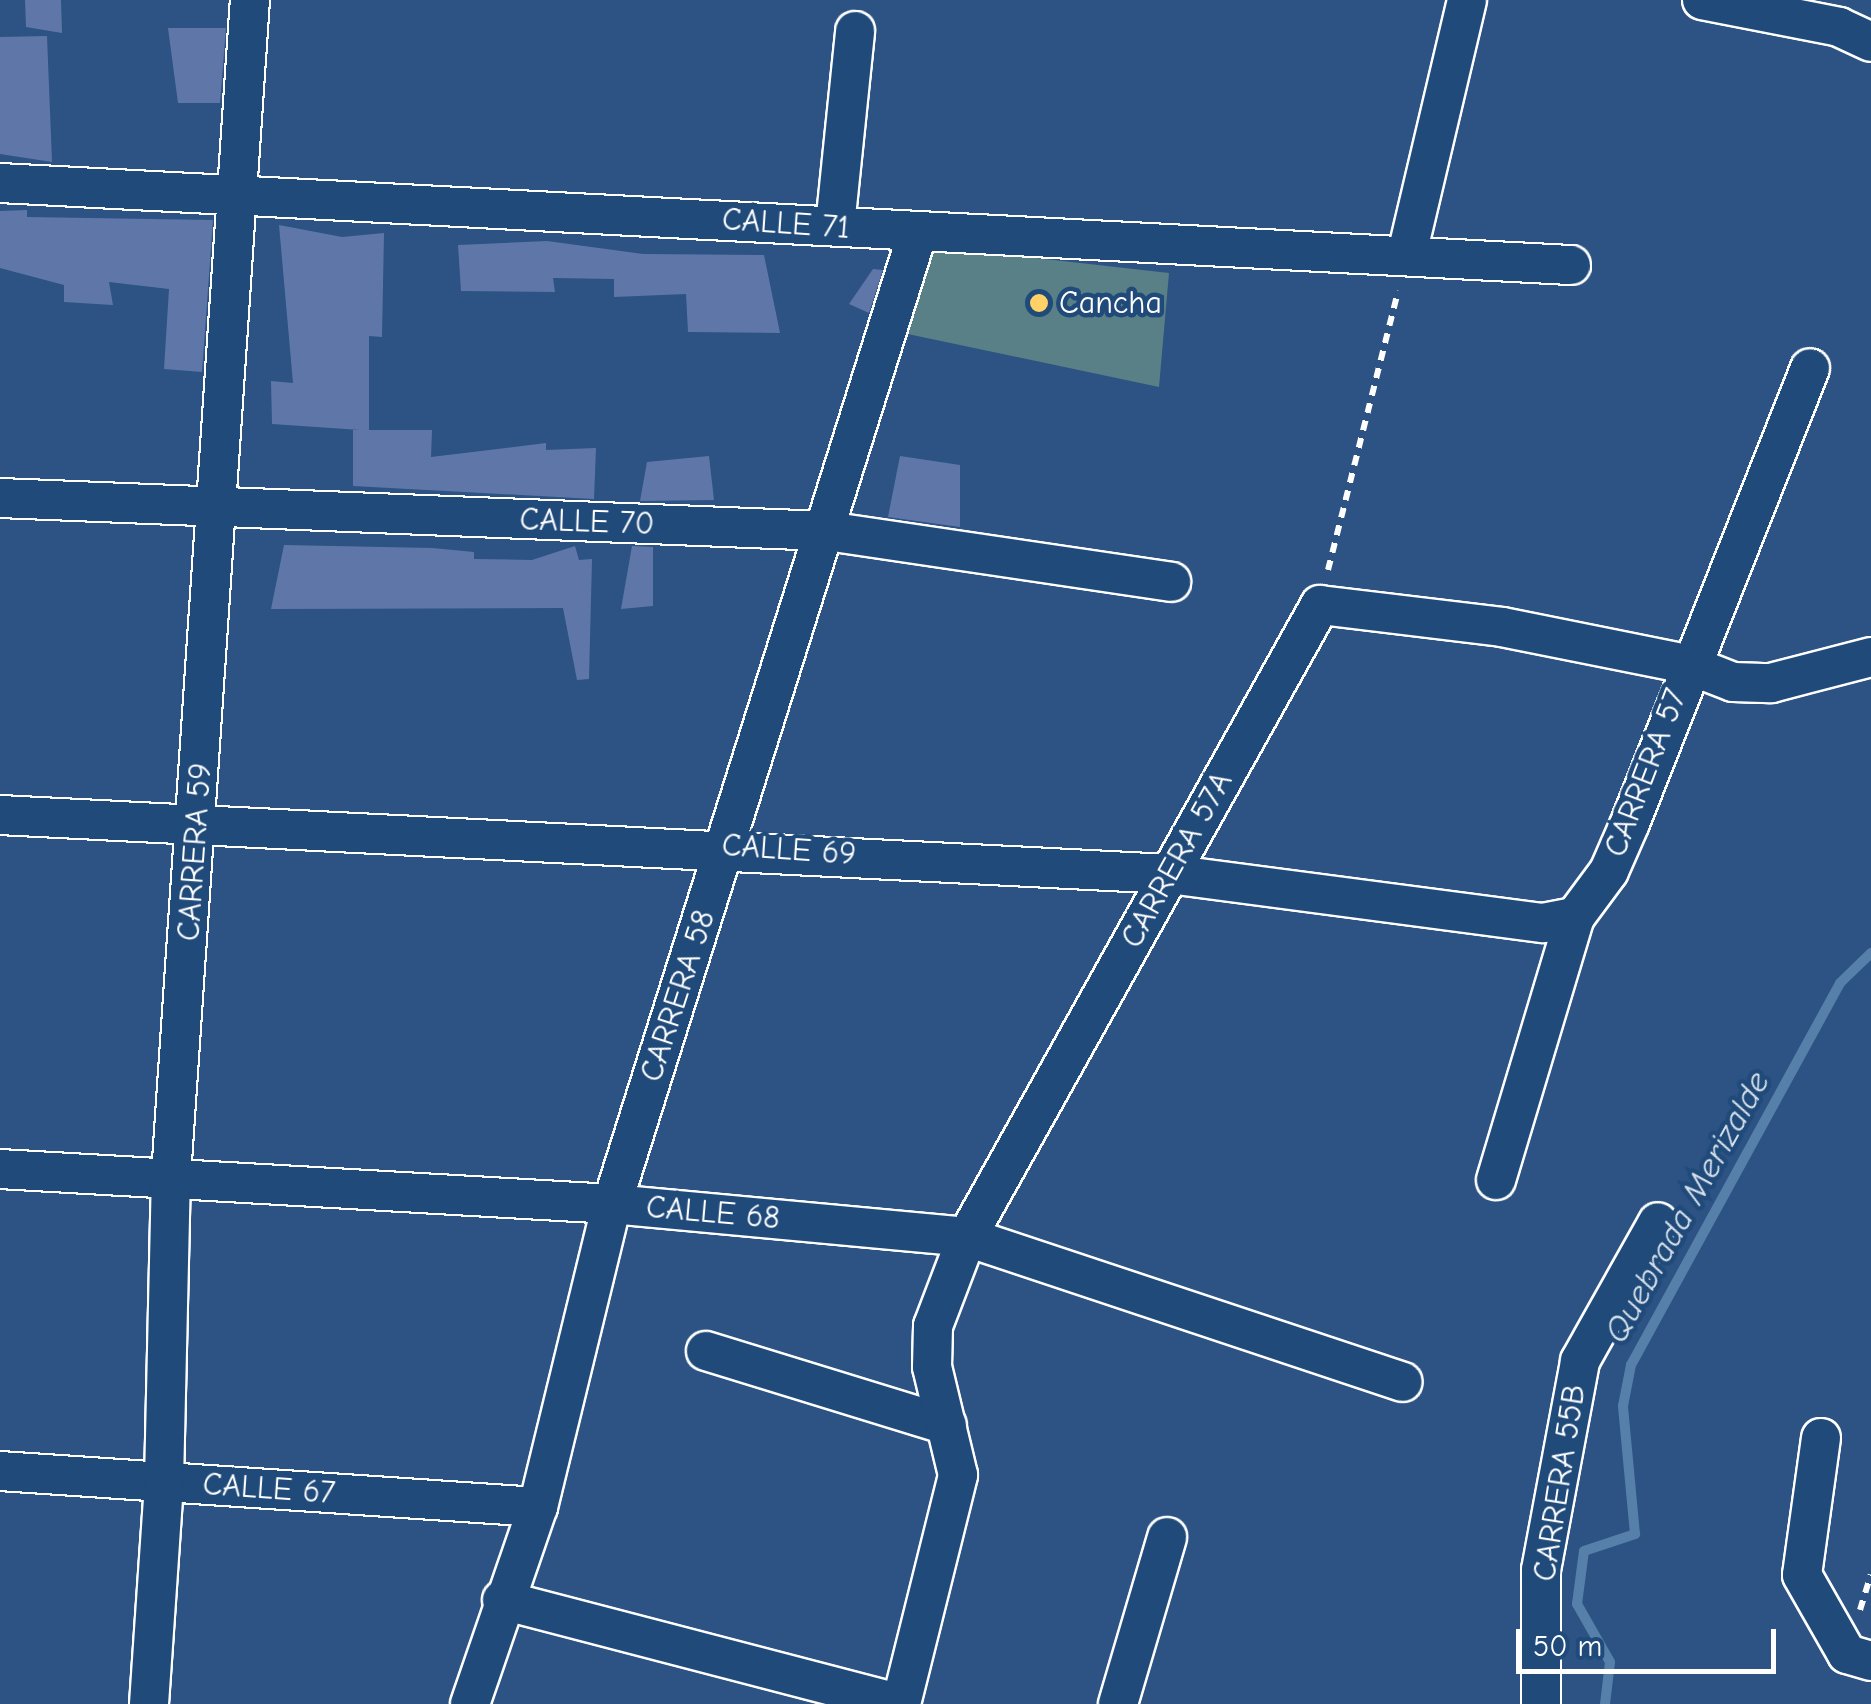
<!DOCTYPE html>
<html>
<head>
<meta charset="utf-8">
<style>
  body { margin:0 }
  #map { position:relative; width:1871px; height:1704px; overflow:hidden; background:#2c5383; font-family:"Comic Neue",sans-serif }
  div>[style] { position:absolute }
  .green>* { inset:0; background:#588086 }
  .stream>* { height:10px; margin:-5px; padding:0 5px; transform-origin:5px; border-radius:5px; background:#567fa9 }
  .building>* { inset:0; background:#5f77a8 }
  .path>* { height:6px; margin-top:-3px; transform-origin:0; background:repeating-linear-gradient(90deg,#fff 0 10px,transparent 0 18px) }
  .roads { filter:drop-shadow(2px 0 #fff) drop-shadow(-2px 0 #fff) drop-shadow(0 2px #fff) drop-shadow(0 -2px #fff) }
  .minor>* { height:38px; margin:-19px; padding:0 19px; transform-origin:19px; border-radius:19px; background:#1f4a7a }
  .dots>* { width:28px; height:28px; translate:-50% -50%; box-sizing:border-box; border:5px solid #1f4a7a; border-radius:50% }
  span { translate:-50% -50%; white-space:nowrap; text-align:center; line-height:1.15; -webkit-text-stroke:9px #1f4a7a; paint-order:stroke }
  .street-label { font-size:32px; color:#fff }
  .poi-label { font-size:32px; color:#fff }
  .left { translate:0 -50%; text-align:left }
  .water-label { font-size:35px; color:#d5dfea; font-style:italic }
  .scale { position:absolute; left:1516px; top:1629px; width:260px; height:45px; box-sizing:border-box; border:5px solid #fff; border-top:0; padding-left:12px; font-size:30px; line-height:35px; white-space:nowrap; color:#fff; -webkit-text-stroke:8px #1f4a7a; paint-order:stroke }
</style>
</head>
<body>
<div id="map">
  <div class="green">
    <i style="clip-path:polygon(928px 246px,1169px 273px,1159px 387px,903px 333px)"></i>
  </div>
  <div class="stream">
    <i style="left:1605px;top:1704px;width:42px;rotate:-83.2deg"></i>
    <i style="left:1610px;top:1662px;width:67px;rotate:-119.6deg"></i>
    <i style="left:1577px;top:1604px;width:53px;rotate:-82.5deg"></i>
    <i style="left:1584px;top:1551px;width:54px;rotate:-18.4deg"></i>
    <i style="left:1635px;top:1534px;width:129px;rotate:-95.4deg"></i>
    <i style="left:1623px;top:1406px;width:42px;rotate:-79deg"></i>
    <i style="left:1631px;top:1365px;width:435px;rotate:-61.3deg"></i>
    <i style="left:1840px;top:983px;width:43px;rotate:-44.1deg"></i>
  </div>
  <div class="building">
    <i style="clip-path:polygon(25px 0,61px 0,62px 33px,26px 27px)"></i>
    <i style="clip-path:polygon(168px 28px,226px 28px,220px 103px,178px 103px)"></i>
    <i style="clip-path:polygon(47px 36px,52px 162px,0 154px,0 37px)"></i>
    <i style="clip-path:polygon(27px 210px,27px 217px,213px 220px,202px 372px,164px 369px,169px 289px,109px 282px,113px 305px,64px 302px,64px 285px,0 268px,0 211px)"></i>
    <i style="clip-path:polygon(279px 225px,342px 237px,384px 233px,382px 337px,369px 336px,369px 430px,432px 430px,431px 457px,546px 443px,546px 450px,596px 448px,594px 499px,353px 486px,353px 430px,360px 430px,272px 424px,271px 381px,293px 383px)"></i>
    <i style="clip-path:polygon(547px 241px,643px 254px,764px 255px,780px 333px,688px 332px,686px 294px,614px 297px,614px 279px,553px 278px,555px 292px,461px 291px,458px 245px)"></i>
    <i style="clip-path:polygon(873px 269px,883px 270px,869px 313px,849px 304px)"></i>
    <i style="clip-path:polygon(709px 456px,714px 500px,640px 501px,647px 462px)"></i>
    <i style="clip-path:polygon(900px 456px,960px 465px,960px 527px,888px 517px)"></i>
    <i style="clip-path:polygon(284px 545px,432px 548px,474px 552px,474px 559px,532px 560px,575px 546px,579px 560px,592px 559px,589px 679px,577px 680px,563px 608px,271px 609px)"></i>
    <i style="clip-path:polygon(632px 546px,653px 547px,653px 606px,621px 609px)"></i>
  </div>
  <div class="path">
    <i style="left:1328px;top:570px;width:288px;rotate:-75.9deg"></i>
    <i style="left:1860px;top:1610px;width:37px;rotate:-73deg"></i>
  </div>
  <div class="roads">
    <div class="minor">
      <i style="left:1702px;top:0;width:140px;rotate:11.1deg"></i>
      <i style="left:1839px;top:27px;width:35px;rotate:25deg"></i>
      <i style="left:0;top:183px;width:1573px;rotate:2.99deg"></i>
      <i style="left:835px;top:226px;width:196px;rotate:-84.1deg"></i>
      <i style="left:1407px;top:254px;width:261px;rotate:-76.7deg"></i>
      <i style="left:0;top:498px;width:828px;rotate:2.29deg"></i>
      <i style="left:827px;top:531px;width:348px;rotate:8.4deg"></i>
      <i style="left:0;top:815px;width:1170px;rotate:2.89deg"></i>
      <i style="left:1169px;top:874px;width:377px;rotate:7.5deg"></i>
      <i style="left:1543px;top:923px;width:33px;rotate:-11deg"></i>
      <i style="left:0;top:1169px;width:613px;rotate:3.27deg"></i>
      <i style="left:612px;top:1204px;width:357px;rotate:5.3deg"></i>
      <i style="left:967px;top:1237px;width:459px;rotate:18.4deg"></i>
      <i style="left:1496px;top:1180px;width:275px;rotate:-73.3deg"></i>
      <i style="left:1575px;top:917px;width:57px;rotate:-53.5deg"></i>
      <i style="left:1609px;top:871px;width:52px;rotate:-66.4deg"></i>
      <i style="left:1630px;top:823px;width:489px;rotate:-68.4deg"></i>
      <i style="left:706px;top:1351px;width:252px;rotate:17.1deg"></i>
      <i style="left:1821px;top:1438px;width:138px;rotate:97.9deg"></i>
      <i style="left:1802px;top:1575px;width:91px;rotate:60.3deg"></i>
      <i style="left:1847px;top:1654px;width:25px;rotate:16deg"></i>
      <i style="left:0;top:1471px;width:539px;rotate:3.83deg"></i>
      <i style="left:502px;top:1600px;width:411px;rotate:14.6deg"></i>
      <i style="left:149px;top:1704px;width:223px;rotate:-86.1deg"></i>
      <i style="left:164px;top:1482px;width:306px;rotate:-88.7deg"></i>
      <i style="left:171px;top:1176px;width:1179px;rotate:-86.16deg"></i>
      <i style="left:470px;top:1704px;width:208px;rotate:-71deg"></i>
      <i style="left:538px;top:1507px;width:312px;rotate:-76.3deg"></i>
      <i style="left:612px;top:1204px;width:1016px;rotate:-72.53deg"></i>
      <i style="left:901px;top:1704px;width:236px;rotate:-76deg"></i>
      <i style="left:958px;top:1475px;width:111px;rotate:-103.5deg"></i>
      <i style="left:932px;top:1367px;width:41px;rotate:-88.6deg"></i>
      <i style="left:933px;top:1326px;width:95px;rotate:-69.1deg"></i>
      <i style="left:967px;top:1237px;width:724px;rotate:-60.81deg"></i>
      <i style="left:1320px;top:605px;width:183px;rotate:6.9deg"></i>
      <i style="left:1502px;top:627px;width:189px;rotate:11.3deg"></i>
      <i style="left:1687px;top:664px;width:49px;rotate:21.4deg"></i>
      <i style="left:1733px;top:682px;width:38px;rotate:2deg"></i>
      <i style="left:1771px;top:683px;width:103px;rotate:-14.6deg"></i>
      <i style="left:1118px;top:1704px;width:174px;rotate:-73.6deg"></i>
      <i style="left:1541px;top:1704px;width:134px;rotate:-90deg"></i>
      <i style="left:1541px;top:1570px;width:213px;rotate:-79.4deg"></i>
      <i style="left:1580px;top:1361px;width:159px;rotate:-60.7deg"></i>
    </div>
  </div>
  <div class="dots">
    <i style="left:1039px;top:303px;background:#ffd166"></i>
  </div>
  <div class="street-label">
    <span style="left:786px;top:224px;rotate:4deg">CALLE 71</span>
    <span style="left:587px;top:522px;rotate:2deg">CALLE 70</span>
    <span style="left:1646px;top:773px;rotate:-69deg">CARRERA 57</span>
    <span style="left:789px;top:850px;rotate:4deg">CALLE 69</span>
    <span style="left:195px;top:852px;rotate:-86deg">CARRERA 59</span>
    <span style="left:1177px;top:860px;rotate:-61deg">CARRERA 57A</span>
    <span style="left:678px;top:996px;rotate:-72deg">CARRERA 58</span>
    <span style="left:713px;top:1213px;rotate:5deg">CALLE 68</span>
    <span style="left:1560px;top:1483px;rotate:-81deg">CARRERA 55B</span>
    <span style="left:269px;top:1489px;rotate:4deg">CALLE 67</span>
  </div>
  <div class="poi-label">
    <span class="left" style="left:1059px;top:303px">Cancha</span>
  </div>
  <div class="water-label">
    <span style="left:1687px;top:1207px;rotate:-61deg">Quebrada Merizalde</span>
  </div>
  <div class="scale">50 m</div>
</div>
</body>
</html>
